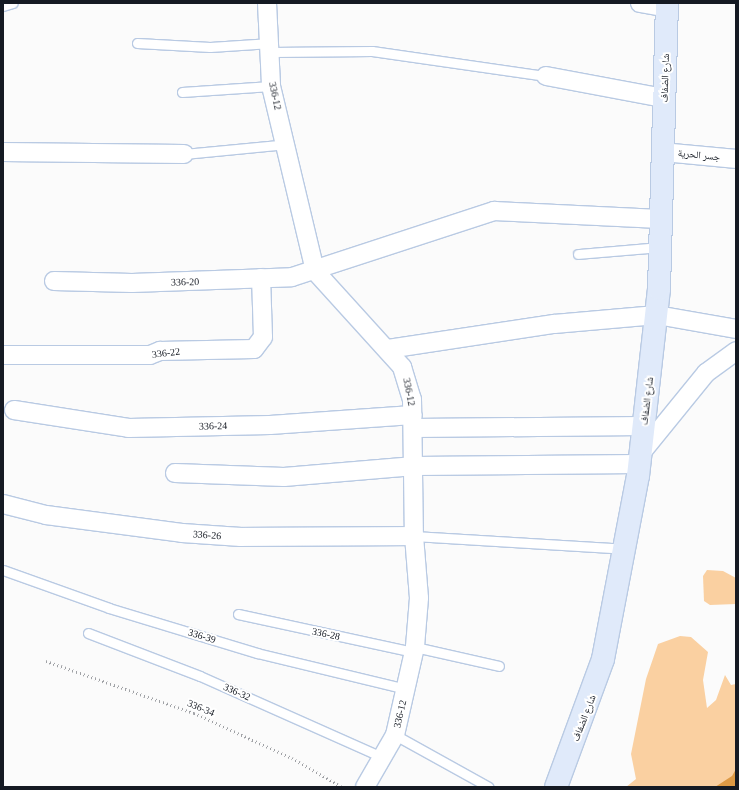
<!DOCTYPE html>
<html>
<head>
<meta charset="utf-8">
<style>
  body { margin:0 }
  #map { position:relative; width:739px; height:790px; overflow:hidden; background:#fbfbfb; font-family:"Times New Roman","Noto Naskh Arabic",serif }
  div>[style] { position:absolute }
  .green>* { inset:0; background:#fad0a1 }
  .water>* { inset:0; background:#de9a45 }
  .path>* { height:2.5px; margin-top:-1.25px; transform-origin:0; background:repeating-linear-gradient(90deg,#a0a2a6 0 1px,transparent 0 4px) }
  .roads { filter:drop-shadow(1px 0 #b9cae3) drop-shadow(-1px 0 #b9cae3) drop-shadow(0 1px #b9cae3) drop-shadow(0 -1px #b9cae3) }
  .lane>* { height:9px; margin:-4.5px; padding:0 4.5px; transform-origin:4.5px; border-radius:4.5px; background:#fff }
  .street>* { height:18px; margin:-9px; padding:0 9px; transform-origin:9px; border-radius:9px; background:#fff }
  .secondary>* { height:22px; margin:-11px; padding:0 11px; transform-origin:11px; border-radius:11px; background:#e0eafa }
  span { translate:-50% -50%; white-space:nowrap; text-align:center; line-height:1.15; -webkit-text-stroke:4px #fff; paint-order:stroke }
  .street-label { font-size:10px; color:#151a23 }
  .frame { position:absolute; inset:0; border:4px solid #151a23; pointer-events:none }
</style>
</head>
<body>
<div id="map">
  <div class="green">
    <i style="clip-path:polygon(707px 570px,723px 571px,736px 578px,736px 604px,710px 605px,704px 601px,703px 576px)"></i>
    <i style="clip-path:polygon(680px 636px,691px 637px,708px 652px,703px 680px,707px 708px,716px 700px,725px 675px,731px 685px,736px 684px,736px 787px,626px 787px,636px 779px,631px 754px,646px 679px,658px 644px)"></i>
  </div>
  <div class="water">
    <i style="clip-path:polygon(736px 769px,736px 787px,715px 787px,732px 776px)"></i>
  </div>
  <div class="path">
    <i style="left:46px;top:661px;width:157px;rotate:19.4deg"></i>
    <i style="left:194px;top:713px;width:108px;rotate:24.7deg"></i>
    <i style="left:292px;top:758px;width:58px;rotate:30.1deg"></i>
  </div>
  <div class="roads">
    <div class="lane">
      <i style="left:3px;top:6px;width:10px;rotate:-17deg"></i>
      <i style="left:137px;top:43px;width:73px;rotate:3.1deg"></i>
      <i style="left:210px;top:47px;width:61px;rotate:-3.8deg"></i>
      <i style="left:272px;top:52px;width:100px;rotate:-0.6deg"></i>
      <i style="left:372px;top:51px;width:176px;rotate:8.2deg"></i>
      <i style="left:182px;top:92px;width:89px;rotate:-3.9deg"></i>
      <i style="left:184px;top:154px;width:103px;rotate:-5.5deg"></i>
      <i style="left:578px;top:254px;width:81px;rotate:-4.9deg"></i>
      <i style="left:414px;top:536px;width:210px;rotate:3.5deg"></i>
      <i style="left:3px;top:570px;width:113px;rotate:19.7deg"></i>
      <i style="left:109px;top:608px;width:155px;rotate:16.9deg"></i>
      <i style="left:257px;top:653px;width:153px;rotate:13.6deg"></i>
      <i style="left:238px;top:614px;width:180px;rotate:12.2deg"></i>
      <i style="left:88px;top:633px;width:120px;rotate:21deg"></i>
      <i style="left:200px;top:676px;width:201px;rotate:24deg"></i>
      <i style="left:415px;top:647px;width:86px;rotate:12.7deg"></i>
      <i style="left:395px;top:735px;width:107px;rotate:29deg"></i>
    </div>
    <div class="street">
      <i style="left:267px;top:3px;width:83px;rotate:87.2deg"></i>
      <i style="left:271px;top:86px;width:190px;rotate:76.6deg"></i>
      <i style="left:315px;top:271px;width:130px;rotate:47.8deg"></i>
      <i style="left:402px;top:367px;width:34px;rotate:73deg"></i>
      <i style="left:412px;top:399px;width:137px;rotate:89.2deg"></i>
      <i style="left:414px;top:536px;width:62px;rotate:85.4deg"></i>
      <i style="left:419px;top:598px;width:49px;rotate:94.7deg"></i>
      <i style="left:415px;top:647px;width:90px;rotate:102.8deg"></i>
      <i style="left:395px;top:735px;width:60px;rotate:120deg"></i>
      <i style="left:640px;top:3px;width:27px;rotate:10deg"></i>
      <i style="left:546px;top:76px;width:120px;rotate:10.6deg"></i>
      <i style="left:3px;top:152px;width:181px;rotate:0.6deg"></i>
      <i style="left:662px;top:152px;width:74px;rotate:5.4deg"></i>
      <i style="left:54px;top:281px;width:78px;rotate:1.5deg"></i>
      <i style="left:132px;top:283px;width:160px;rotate:-2.1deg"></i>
      <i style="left:292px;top:277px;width:213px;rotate:-18.1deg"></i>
      <i style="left:494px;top:211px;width:166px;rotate:2.8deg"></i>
      <i style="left:388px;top:349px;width:168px;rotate:-8.6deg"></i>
      <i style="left:554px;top:324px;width:103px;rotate:-5deg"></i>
      <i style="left:657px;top:315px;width:80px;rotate:10deg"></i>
      <i style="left:3px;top:355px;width:147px"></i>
      <i style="left:150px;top:355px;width:11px;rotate:-22deg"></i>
      <i style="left:160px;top:351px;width:94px;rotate:-1.2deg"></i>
      <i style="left:254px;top:349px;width:15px;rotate:-53deg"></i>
      <i style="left:263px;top:337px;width:59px;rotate:-91.9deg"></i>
      <i style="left:14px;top:410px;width:116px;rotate:8.9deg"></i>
      <i style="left:129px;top:428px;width:141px;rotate:-1.2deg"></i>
      <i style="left:270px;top:425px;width:143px;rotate:-4deg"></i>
      <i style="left:414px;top:428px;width:230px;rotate:-0.5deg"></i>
      <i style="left:641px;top:453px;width:103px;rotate:-50.9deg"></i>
      <i style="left:706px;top:373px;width:37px;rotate:-36deg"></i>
      <i style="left:175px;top:473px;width:109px;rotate:2.1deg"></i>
      <i style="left:284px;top:477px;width:131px;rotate:-4.8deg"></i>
      <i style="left:415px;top:466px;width:224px;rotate:-0.5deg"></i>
      <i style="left:3px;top:504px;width:44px;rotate:14.3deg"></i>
      <i style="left:46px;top:515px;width:137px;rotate:7.5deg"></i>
      <i style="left:182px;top:533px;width:59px;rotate:3.9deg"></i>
      <i style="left:241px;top:537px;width:173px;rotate:-0.3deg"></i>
    </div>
    <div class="secondary">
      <i style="left:556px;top:787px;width:136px;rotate:-69.8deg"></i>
      <i style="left:603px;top:659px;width:186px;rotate:-79.2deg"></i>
      <i style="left:638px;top:476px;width:188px;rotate:-83.6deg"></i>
      <i style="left:659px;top:289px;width:286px;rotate:-88.4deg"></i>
    </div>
  </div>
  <div class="street-label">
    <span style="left:665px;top:78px;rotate:-88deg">شارع الضفاف</span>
    <span style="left:275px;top:96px;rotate:78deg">336-12</span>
    <span style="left:699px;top:155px;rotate:6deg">جسر الحرية</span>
    <span style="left:185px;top:282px;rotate:-1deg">336-20</span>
    <span style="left:166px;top:353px;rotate:-7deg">336-22</span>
    <span style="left:409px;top:392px;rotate:79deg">336-12</span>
    <span style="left:647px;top:401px;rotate:-83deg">شارع الضفاف</span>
    <span style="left:213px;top:426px;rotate:-1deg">336-24</span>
    <span style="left:207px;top:535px;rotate:4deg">336-26</span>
    <span style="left:326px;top:634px;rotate:12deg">336-28</span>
    <span style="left:202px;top:636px;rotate:17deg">336-39</span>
    <span style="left:237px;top:692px;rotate:24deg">336-32</span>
    <span style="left:201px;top:708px;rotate:23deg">336-34</span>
    <span style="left:400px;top:714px;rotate:-77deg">336-12</span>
    <span style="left:584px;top:718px;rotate:-69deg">شارع الضفاف</span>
  </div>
  <div class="frame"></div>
</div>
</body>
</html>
